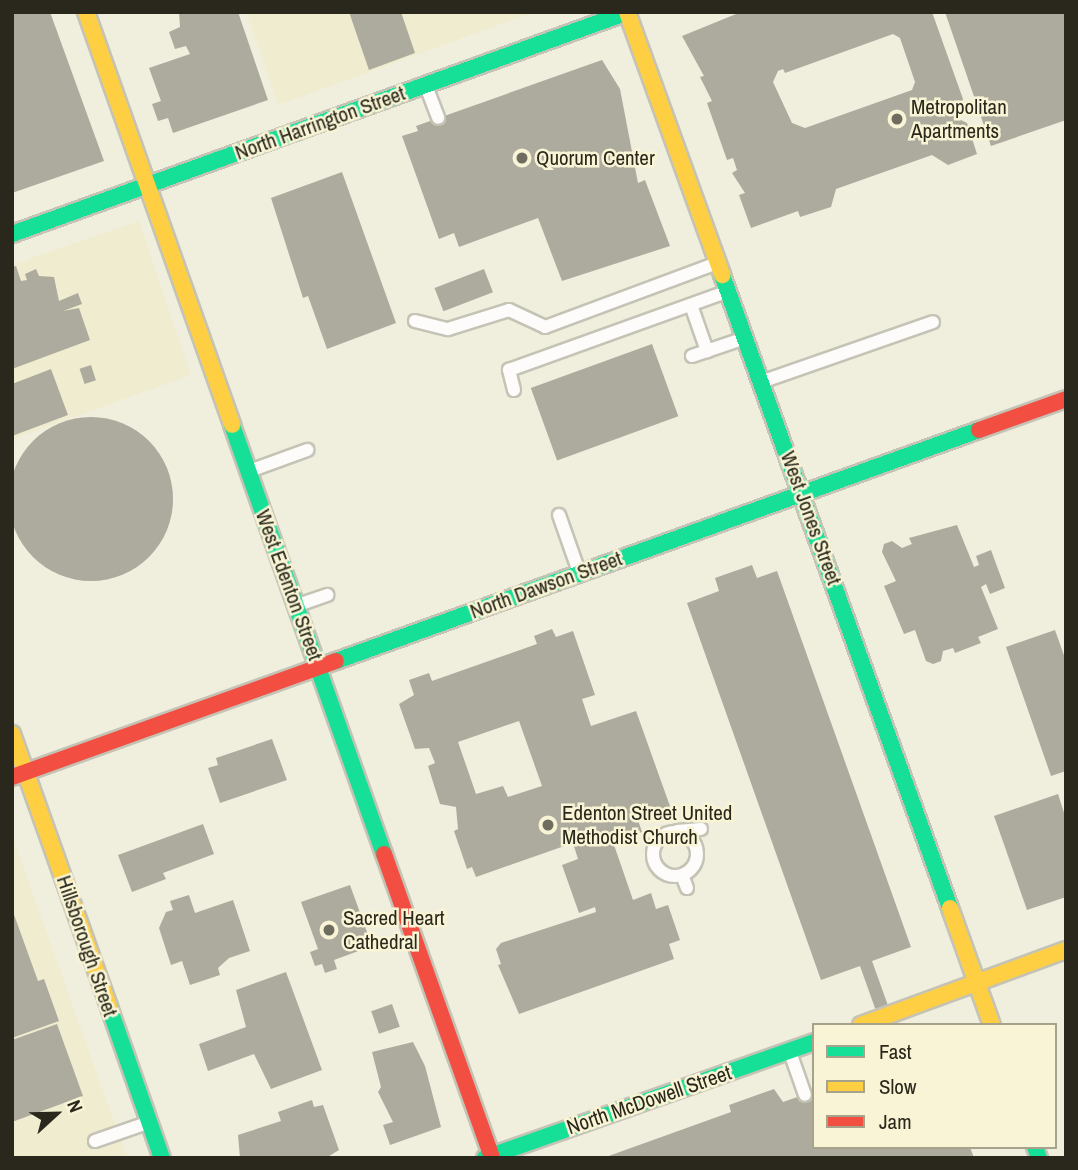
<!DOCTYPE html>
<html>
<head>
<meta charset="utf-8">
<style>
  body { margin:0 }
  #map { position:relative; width:1078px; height:1170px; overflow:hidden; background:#f0eedd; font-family:"Archivo Narrow",sans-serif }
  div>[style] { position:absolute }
  .built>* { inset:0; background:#f0eccf }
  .building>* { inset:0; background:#adab9e; transform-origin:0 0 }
  .round { border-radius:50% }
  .roads { filter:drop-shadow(2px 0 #c4c3b5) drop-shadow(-2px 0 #c4c3b5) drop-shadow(0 2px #c4c3b5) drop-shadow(0 -2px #c4c3b5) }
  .lane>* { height:12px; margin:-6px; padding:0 6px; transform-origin:6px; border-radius:6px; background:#fdfcfa }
  .lane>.ring { margin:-6px; padding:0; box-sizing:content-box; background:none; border:12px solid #fdfcfa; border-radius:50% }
  .fast>* { height:16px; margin:-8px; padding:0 8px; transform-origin:8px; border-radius:8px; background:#16e098 }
  .slow>* { height:16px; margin:-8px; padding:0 8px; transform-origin:8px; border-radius:8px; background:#ffcf43 }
  .jam>* { height:16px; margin:-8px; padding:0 8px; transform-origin:8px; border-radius:8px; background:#f24e42 }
  .dots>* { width:19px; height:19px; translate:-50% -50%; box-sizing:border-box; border:4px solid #f8f4d5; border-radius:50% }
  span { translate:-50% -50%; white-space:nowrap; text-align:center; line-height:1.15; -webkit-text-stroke:5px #f8f4d5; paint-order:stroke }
  .poi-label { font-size:21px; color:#2a281c }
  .left { translate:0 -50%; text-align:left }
  .street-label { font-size:21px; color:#2a281c }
  .frame { position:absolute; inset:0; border:14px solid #2a281c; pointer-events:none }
  .legend { position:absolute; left:812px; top:1023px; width:245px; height:126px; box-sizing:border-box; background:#f8f4d5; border:2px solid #a6a28b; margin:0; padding:9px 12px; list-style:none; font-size:21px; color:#2a281c }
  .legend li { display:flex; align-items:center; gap:14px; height:35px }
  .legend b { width:35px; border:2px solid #a6a28b }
  .north { position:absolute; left:21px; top:1079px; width:70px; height:70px; -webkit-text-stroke:5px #f8f4d5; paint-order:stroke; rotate:68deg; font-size:19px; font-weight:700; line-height:28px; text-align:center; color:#2a281c }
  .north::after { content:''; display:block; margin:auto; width:24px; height:32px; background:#2a281c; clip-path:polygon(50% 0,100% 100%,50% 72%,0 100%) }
</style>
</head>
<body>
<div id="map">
  <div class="built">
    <i style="clip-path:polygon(246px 12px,534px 12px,278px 105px)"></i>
    <i style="clip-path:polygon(139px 221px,191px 375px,12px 439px,12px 265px)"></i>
    <i style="clip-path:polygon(12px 835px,103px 1091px,128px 1158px,12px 1158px)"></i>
  </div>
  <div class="building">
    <i style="clip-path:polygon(12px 12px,50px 12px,104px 161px,12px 193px)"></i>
    <i style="clip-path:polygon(179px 12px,238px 12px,268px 100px,173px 133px,168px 118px,158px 121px,152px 104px,161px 101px,149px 68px,190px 54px,186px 46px,175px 49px,169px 32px,180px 27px)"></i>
    <i style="clip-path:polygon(349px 12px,401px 12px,415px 53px,369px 70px)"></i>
    <i style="clip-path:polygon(evenodd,741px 12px,932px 12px,963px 99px,955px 117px,967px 123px,977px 154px,948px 165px,932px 155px,836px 189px,831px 207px,800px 217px,798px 211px,751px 228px,739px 195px,745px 193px,732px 173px,737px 170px,733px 158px,727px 160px,707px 103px,712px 101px,700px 77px,704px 76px,682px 36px,741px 12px,893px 34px,900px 38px,915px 82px,912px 90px,805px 128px,792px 123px,773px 82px,778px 71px,783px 69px,785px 73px,893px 34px)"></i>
    <i style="clip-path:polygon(945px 12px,1066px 12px,1066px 120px,991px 146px)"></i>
    <i style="clip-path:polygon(602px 60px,620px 89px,638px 183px,645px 180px,670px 246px,562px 281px,538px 218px,459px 247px,454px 233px,439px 239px,402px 136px,418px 131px,416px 126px)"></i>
    <i style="clip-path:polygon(342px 172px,396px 323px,327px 349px,308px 296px,303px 298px,271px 198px)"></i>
    <i style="clip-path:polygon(16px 266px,21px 281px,27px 280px,25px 274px,36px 269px,39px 276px,54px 277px,59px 301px,78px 293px,82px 304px,63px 311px,79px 308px,90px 340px,12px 369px,12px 267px)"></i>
    <i style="left:484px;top:269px;width:25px;height:53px;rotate:69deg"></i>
    <i style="left:652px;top:344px;width:77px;height:129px;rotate:70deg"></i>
    <i style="left:91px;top:365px;width:16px;height:12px;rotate:72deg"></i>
    <i style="clip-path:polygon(51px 369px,68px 415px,12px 436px,12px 384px)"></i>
    <i class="round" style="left:9px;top:417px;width:164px;height:164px"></i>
    <i style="clip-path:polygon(957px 525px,974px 567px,979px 565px,976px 556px,991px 550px,1005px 588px,990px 594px,986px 584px,981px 587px,998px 629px,978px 637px,981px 643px,955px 653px,953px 648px,943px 651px,941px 661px,933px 664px,926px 661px,915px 630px,904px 634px,884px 586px,896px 581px,882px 552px,884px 544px,892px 541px,902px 548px,912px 544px,909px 538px)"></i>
    <i style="clip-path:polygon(752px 565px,757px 578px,777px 571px,911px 947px,872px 961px,895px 1025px,881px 1025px,860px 966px,821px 980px,687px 603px,719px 591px,715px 578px)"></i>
    <i style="clip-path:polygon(evenodd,552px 629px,556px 637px,573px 631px,595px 695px,582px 699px,591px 726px,636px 711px,671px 809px,638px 820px,642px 832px,613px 842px,633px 900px,651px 893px,656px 909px,668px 905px,680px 940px,669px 944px,674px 959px,519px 1014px,498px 965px,501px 964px,496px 949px,501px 943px,596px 912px,595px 907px,579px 913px,562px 865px,578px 859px,573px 843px,476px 877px,472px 867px,467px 869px,454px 831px,458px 829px,456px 807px,440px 804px,428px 766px,435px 763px,429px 748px,415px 749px,399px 704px,414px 695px,409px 680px,429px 673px,432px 681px,537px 644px,534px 636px,552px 629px,519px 721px,542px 786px,508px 797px,503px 786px,476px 794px,458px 742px,519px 721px)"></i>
    <i style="clip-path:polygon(1055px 630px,1066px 661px,1066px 771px,1051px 776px,1006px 647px)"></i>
    <i style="clip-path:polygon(272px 739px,287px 780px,220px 803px,208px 768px,218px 765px,216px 758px)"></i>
    <i style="clip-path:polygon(1058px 794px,1066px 819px,1066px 897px,1027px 910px,994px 816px)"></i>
    <i style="clip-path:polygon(203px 824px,214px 854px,163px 873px,166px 879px,132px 892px,118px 855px)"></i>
    <i style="clip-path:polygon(350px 885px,372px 946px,334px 960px,337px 969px,325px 973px,322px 964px,315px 966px,310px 952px,318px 949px,301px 902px)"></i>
    <i style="clip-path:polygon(189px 895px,195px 913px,233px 900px,250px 951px,229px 958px,218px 968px,220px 975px,190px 985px,182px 961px,171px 965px,159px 928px,166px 912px,173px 910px,170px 901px)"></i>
    <i style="clip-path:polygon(12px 909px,38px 981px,44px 979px,59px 1021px,12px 1038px)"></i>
    <i style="clip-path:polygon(286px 972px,322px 1070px,271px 1089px,254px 1054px,208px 1071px,199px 1044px,246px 1027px,236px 990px)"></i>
    <i style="left:392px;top:1004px;width:24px;height:22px;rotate:71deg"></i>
    <i style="clip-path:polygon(57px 1024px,83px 1096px,12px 1122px,12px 1040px)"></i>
    <i style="clip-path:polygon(413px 1042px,425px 1066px,441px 1127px,390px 1145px,383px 1125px,393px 1122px,378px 1092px,381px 1087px,372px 1052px)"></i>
    <i style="clip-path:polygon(774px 1089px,783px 1102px,812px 1092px,814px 1147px,970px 1147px,974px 1158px,603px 1158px,731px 1112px,729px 1105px)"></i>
    <i style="clip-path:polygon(312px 1100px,314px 1107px,323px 1105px,339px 1150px,326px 1158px,240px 1158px,238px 1135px,281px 1121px,278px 1112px)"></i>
  </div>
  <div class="roads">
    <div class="lane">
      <i style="left:426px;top:86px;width:34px;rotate:69deg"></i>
      <i style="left:691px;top:305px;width:49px;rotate:70.8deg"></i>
      <i style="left:415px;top:321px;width:34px;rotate:14deg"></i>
      <i style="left:448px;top:329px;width:64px;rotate:-17.3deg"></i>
      <i style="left:509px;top:310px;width:40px;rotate:25deg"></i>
      <i style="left:545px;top:327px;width:184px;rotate:-20.4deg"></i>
      <i style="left:692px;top:356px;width:56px;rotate:-18.8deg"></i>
      <i style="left:761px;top:382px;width:182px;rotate:-19.2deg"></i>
      <i style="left:514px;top:390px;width:21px;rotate:-104deg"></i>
      <i style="left:509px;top:370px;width:233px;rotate:-19.8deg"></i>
      <i style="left:252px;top:470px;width:59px;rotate:-20deg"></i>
      <i style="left:559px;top:515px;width:57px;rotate:70.6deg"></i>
      <i style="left:301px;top:604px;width:28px;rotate:-19deg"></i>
      <i style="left:677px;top:831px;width:24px;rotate:-5deg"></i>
      <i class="ring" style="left:653px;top:832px;width:32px;height:32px"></i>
      <i style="left:682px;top:875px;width:14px;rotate:69deg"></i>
      <i style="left:791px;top:1055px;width:42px;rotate:70.7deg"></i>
      <i style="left:95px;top:1141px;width:55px;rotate:-19.1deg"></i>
    </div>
    <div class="fast">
      <i style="left:12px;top:234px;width:655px;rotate:-19.82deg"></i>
      <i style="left:722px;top:275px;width:673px;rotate:70.19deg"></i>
      <i style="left:232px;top:425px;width:455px;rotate:70.5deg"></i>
      <i style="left:336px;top:661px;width:683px;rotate:-19.76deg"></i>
      <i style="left:109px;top:1007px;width:160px;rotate:70.7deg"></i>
      <i style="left:1035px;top:1147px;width:12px;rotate:70deg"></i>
      <i style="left:485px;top:1158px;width:349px;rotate:-19.4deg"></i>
    </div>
    <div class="slow">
      <i style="left:86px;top:12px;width:438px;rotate:70.5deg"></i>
      <i style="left:627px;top:12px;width:280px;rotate:70.1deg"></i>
      <i style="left:12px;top:734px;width:290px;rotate:70.4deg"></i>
      <i style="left:950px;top:908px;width:124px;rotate:70.3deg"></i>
      <i style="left:861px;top:1025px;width:218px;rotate:-20.1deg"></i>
    </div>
    <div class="jam">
      <i style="left:979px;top:430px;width:92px;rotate:-19.6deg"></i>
      <i style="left:12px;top:777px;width:344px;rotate:-19.7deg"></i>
      <i style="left:384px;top:854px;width:323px;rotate:70.4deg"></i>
    </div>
  </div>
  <div class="dots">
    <i style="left:897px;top:119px;background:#6f6d60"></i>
    <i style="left:522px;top:158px;background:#6f6d60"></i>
    <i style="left:548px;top:825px;background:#6f6d60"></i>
    <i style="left:329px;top:930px;background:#6f6d60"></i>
  </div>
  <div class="poi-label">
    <span class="left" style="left:911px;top:119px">Metropolitan<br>Apartments</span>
    <span class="left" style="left:536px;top:158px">Quorum Center</span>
    <span class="left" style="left:562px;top:825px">Edenton Street United<br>Methodist Church</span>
    <span class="left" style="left:343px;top:930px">Sacred Heart<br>Cathedral</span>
  </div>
  <div class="street-label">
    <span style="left:320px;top:123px;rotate:-20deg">North Harrington Street</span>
    <span style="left:811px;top:518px;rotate:70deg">West Jones Street</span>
    <span style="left:289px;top:585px;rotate:70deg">West Edenton Street</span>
    <span style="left:546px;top:585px;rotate:-20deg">North Dawson Street</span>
    <span style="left:87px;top:946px;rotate:71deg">Hillsborough Street</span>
    <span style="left:649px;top:1100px;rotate:-19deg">North McDowell Street</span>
  </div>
  <div class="frame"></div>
  <ul class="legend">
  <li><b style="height:9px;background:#16e098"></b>Fast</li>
  <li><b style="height:9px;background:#ffcf43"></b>Slow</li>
  <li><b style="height:9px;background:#f24e42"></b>Jam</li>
  </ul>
  <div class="north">N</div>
</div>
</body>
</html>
